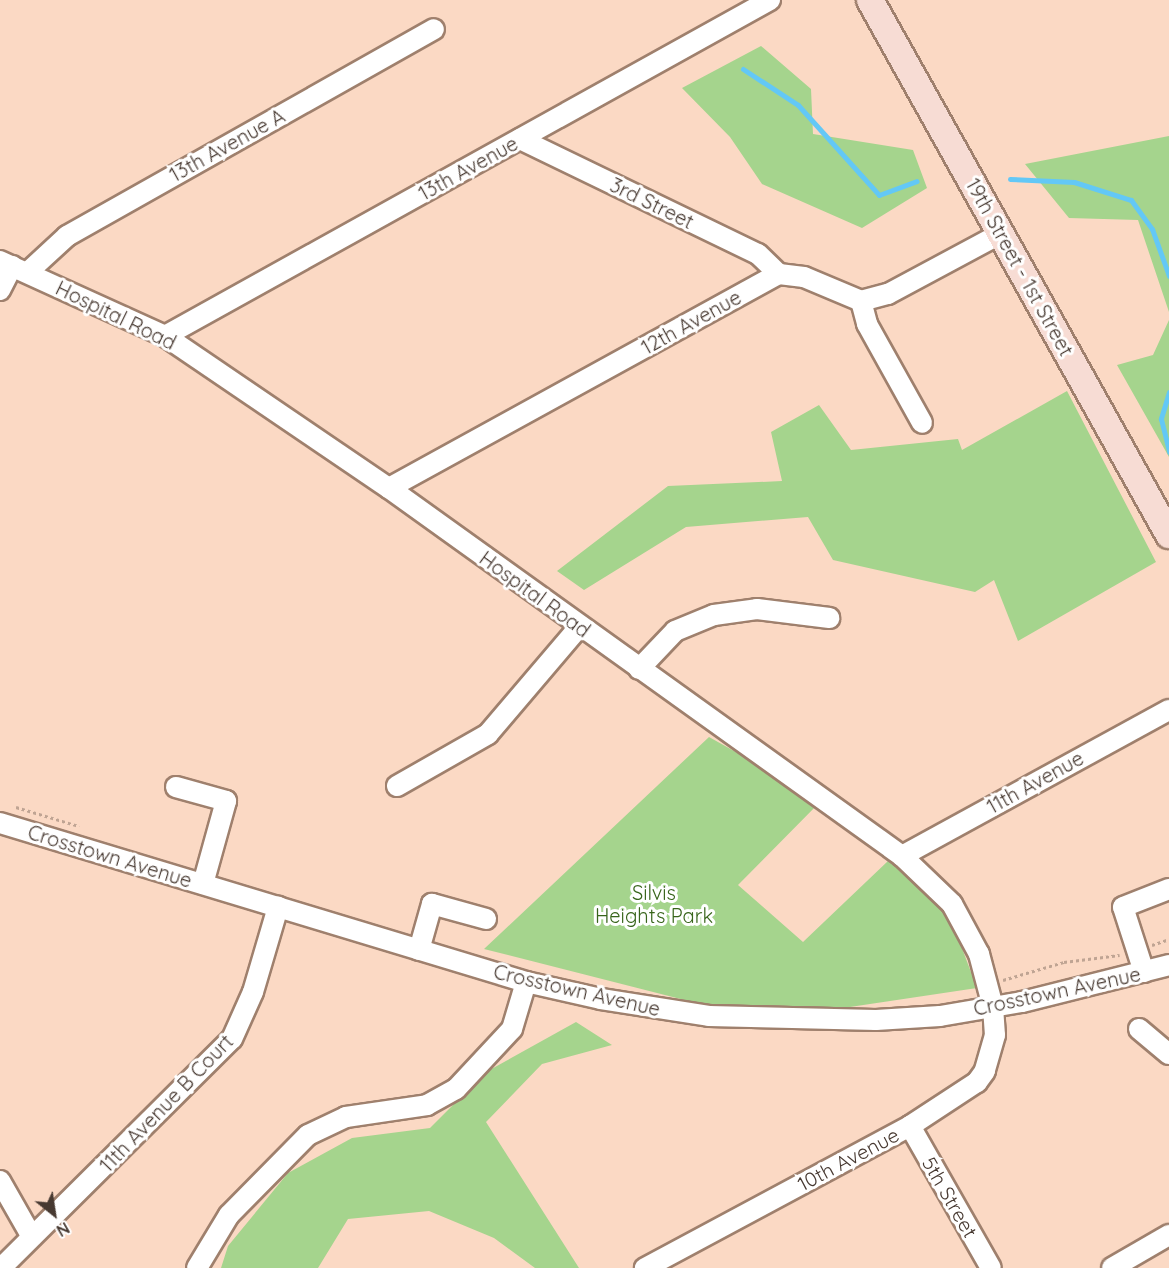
<!DOCTYPE html>
<html>
<head>
<meta charset="utf-8">
<style>
  body { margin:0 }
  #map { position:relative; width:1169px; height:1268px; overflow:hidden; background:#fbd9c4; font-family:Quicksand,sans-serif }
  div>[style] { position:absolute }
  .green>* { inset:0; background:#a5d48d }
  .stream>* { height:5px; margin:-2.5px; padding:0 2.5px; transform-origin:2.5px; border-radius:2.5px; background:#63c8f6 }
  .path>* { height:3px; margin-top:-1.5px; transform-origin:0; background:repeating-linear-gradient(90deg,#bfa493 0 3px,transparent 0 6px) }
  .roads { filter:drop-shadow(2px 0 #9f806d) drop-shadow(-2px 0 #9f806d) drop-shadow(0 2px #9f806d) drop-shadow(0 -2px #9f806d) }
  .minor>* { height:20px; margin:-10px; padding:0 10px; transform-origin:10px; border-radius:10px; background:#fff }
  .major>* { height:26px; margin:-13px; padding:0 13px; transform-origin:13px; border-radius:13px; background:#f7dcd4 }
  span { translate:-50% -50%; white-space:nowrap; text-align:center; line-height:1.15; -webkit-text-stroke:6px #fff; paint-order:stroke }
  .street-label { font-size:20px; color:#473931 }
  .park-label { font-size:20px; color:#38651b }
  .north { position:absolute; left:24px; top:1184px; width:60px; height:60px; -webkit-text-stroke:4px #fff; paint-order:stroke; rotate:150deg; font-size:16px; font-weight:700; line-height:24px; text-align:center; color:#473931 }
  .north::after { content:''; display:block; margin:auto; width:21px; height:27px; background:#473931; clip-path:polygon(50% 0,100% 100%,50% 72%,0 100%) }
</style>
</head>
<body>
<div id="map">
  <div class="green">
    <i style="clip-path:polygon(761px 46px,811px 89px,813px 134px,913px 150px,927px 188px,862px 228px,762px 184px,730px 137px,682px 88px)"></i>
    <i style="clip-path:polygon(1169px 136px,1169px 312px,1138px 220px,1069px 218px,1025px 164px)"></i>
    <i style="clip-path:polygon(1169px 320px,1169px 457px,1117px 365px,1153px 355px)"></i>
    <i style="clip-path:polygon(1067px 391px,1156px 562px,1018px 641px,994px 580px,975px 592px,833px 560px,808px 517px,686px 527px,584px 590px,557px 571px,668px 486px,782px 481px,771px 432px,819px 405px,851px 450px,958px 439px,962px 450px)"></i>
    <i style="clip-path:polygon(709px 737px,822px 800px,738px 885px,803px 942px,888px 861px,940px 890px,977px 988px,763px 1020px,484px 949px)"></i>
    <i style="clip-path:polygon(576px 1022px,612px 1045px,542px 1064px,486px 1122px,579px 1268px,535px 1268px,494px 1238px,429px 1211px,348px 1219px,318px 1268px,221px 1268px,228px 1246px,288px 1173px,352px 1138px,430px 1128px,486px 1072px)"></i>
  </div>
  <div class="stream">
    <i style="left:743px;top:69px;width:66px;rotate:33.2deg"></i>
    <i style="left:798px;top:105px;width:121px;rotate:48deg"></i>
    <i style="left:879px;top:195px;width:40px;rotate:-20.2deg"></i>
    <i style="left:1010px;top:179px;width:64px;rotate:2.7deg"></i>
    <i style="left:1074px;top:182px;width:60px;rotate:17.5deg"></i>
    <i style="left:1131px;top:200px;width:36px;rotate:54deg"></i>
    <i style="left:1152px;top:229px;width:50px;rotate:70.1deg"></i>
    <i style="left:1169px;top:392px;width:28px;rotate:107deg"></i>
    <i style="left:1161px;top:419px;width:34px;rotate:76deg"></i>
  </div>
  <div class="path">
    <i style="left:16px;top:807px;width:66px;rotate:16.8deg"></i>
    <i style="left:1152px;top:945px;width:18px;rotate:-19deg"></i>
    <i style="left:1003px;top:980px;width:64px;rotate:-16.4deg"></i>
    <i style="left:1064px;top:962px;width:56px;rotate:-7.1deg"></i>
  </div>
  <div class="roads">
    <div class="minor">
      <i style="left:520px;top:139px;width:264px;rotate:25.8deg"></i>
      <i style="left:758px;top:254px;width:29px;rotate:44deg"></i>
      <i style="left:0;top:261px;width:181px;rotate:24.4deg"></i>
      <i style="left:165px;top:336px;width:271px;rotate:34.2deg"></i>
      <i style="left:389px;top:488px;width:631px;rotate:35.65deg"></i>
      <i style="left:902px;top:856px;width:69px;rotate:43.8deg"></i>
      <i style="left:952px;top:904px;width:57px;rotate:61.6deg"></i>
      <i style="left:979px;top:954px;width:55px;rotate:75.2deg"></i>
      <i style="left:993px;top:1007px;width:28px;rotate:86deg"></i>
      <i style="left:995px;top:1035px;width:37px;rotate:106deg"></i>
      <i style="left:985px;top:1071px;width:14px;rotate:126deg"></i>
      <i style="left:977px;top:1082px;width:80px;rotate:146.7deg"></i>
      <i style="left:910px;top:1126px;width:301px;rotate:151.8deg"></i>
      <i style="left:28px;top:272px;width:53px;rotate:-42.7deg"></i>
      <i style="left:67px;top:236px;width:421px;rotate:-29.4deg"></i>
      <i style="left:0;top:290px;width:27px;rotate:-63deg"></i>
      <i style="left:861px;top:301px;width:24px;rotate:75deg"></i>
      <i style="left:867px;top:324px;width:113px;rotate:60.9deg"></i>
      <i style="left:165px;top:336px;width:692px;rotate:-29.05deg"></i>
      <i style="left:389px;top:488px;width:445px;rotate:-28.8deg"></i>
      <i style="left:779px;top:274px;width:25px;rotate:7deg"></i>
      <i style="left:804px;top:277px;width:62px;rotate:22.8deg"></i>
      <i style="left:861px;top:301px;width:28px;rotate:-15deg"></i>
      <i style="left:888px;top:294px;width:129px;rotate:-28.2deg"></i>
      <i style="left:639px;top:669px;width:52px;rotate:-46.5deg"></i>
      <i style="left:675px;top:631px;width:42px;rotate:-22.3deg"></i>
      <i style="left:714px;top:615px;width:43px;rotate:-7.9deg"></i>
      <i style="left:757px;top:609px;width:73px;rotate:7.1deg"></i>
      <i style="left:397px;top:786px;width:105px;rotate:-29.7deg"></i>
      <i style="left:488px;top:734px;width:142px;rotate:-49.6deg"></i>
      <i style="left:176px;top:787px;width:52px;rotate:15.6deg"></i>
      <i style="left:226px;top:801px;width:86px;rotate:105.5deg"></i>
      <i style="left:0;top:823px;width:550px;rotate:16.82deg"></i>
      <i style="left:526px;top:982px;width:77px;rotate:12.8deg"></i>
      <i style="left:601px;top:999px;width:109px;rotate:8.9deg"></i>
      <i style="left:709px;top:1016px;width:167px;rotate:1.4deg"></i>
      <i style="left:876px;top:1020px;width:64px;rotate:-3.6deg"></i>
      <i style="left:940px;top:1016px;width:83px;rotate:-9.7deg"></i>
      <i style="left:1022px;top:1002px;width:152px;rotate:-14.1deg"></i>
      <i style="left:902px;top:856px;width:304px;rotate:-28.7deg"></i>
      <i style="left:419px;top:950px;width:48px;rotate:-74.2deg"></i>
      <i style="left:432px;top:904px;width:56px;rotate:15.5deg"></i>
      <i style="left:1144px;top:972px;width:68px;rotate:-107.9deg"></i>
      <i style="left:1123px;top:907px;width:49px;rotate:-21.4deg"></i>
      <i style="left:1139px;top:1029px;width:39px;rotate:40deg"></i>
      <i style="left:910px;top:1126px;width:163px;rotate:60.3deg"></i>
      <i style="left:0;top:1181px;width:64px;rotate:60.3deg"></i>
      <i style="left:1px;top:1268px;width:325px;rotate:-44.8deg"></i>
      <i style="left:232px;top:1039px;width:51px;rotate:-65.9deg"></i>
      <i style="left:253px;top:992px;width:89px;rotate:-73.6deg"></i>
      <i style="left:197px;top:1268px;width:62px;rotate:-58.9deg"></i>
      <i style="left:229px;top:1215px;width:112px;rotate:-45.4deg"></i>
      <i style="left:308px;top:1135px;width:42px;rotate:-25.3deg"></i>
      <i style="left:346px;top:1117px;width:82px;rotate:-8.4deg"></i>
      <i style="left:427px;top:1105px;width:33px;rotate:-29deg"></i>
      <i style="left:456px;top:1089px;width:82px;rotate:-47deg"></i>
      <i style="left:512px;top:1029px;width:49px;rotate:-73.4deg"></i>
      <i style="left:1112px;top:1268px;width:66px;rotate:-30.1deg"></i>
    </div>
    <div class="major">
      <i style="left:870px;top:0;width:613px;rotate:60.8deg"></i>
    </div>
  </div>
  <div class="street-label">
    <span style="left:227px;top:145px;rotate:-29deg">13th Avenue A</span>
    <span style="left:468px;top:168px;rotate:-29deg">13th Avenue</span>
    <span style="left:652px;top:203px;rotate:26deg">3rd Street</span>
    <span style="left:1020px;top:267px;rotate:61deg">19th Street - 1st Street</span>
    <span style="left:116px;top:315px;rotate:26deg">Hospital Road</span>
    <span style="left:691px;top:322px;rotate:-29deg">12th Avenue</span>
    <span style="left:535px;top:594px;rotate:36deg">Hospital Road</span>
    <span style="left:1035px;top:782px;rotate:-29deg">11th Avenue</span>
    <span style="left:110px;top:856px;rotate:17deg">Crosstown Avenue</span>
    <span style="left:577px;top:990px;rotate:13deg">Crosstown Avenue</span>
    <span style="left:1057px;top:991px;rotate:-12deg">Crosstown Avenue</span>
    <span style="left:166px;top:1103px;rotate:-46deg">11th Avenue B Court</span>
    <span style="left:848px;top:1159px;rotate:-28deg">10th Avenue</span>
    <span style="left:950px;top:1197px;rotate:60deg">5th Street</span>
  </div>
  <div class="park-label">
    <span style="left:654px;top:904px">Silvis<br>Heights Park</span>
  </div>
  <div class="north">N</div>
</div>
</body>
</html>
